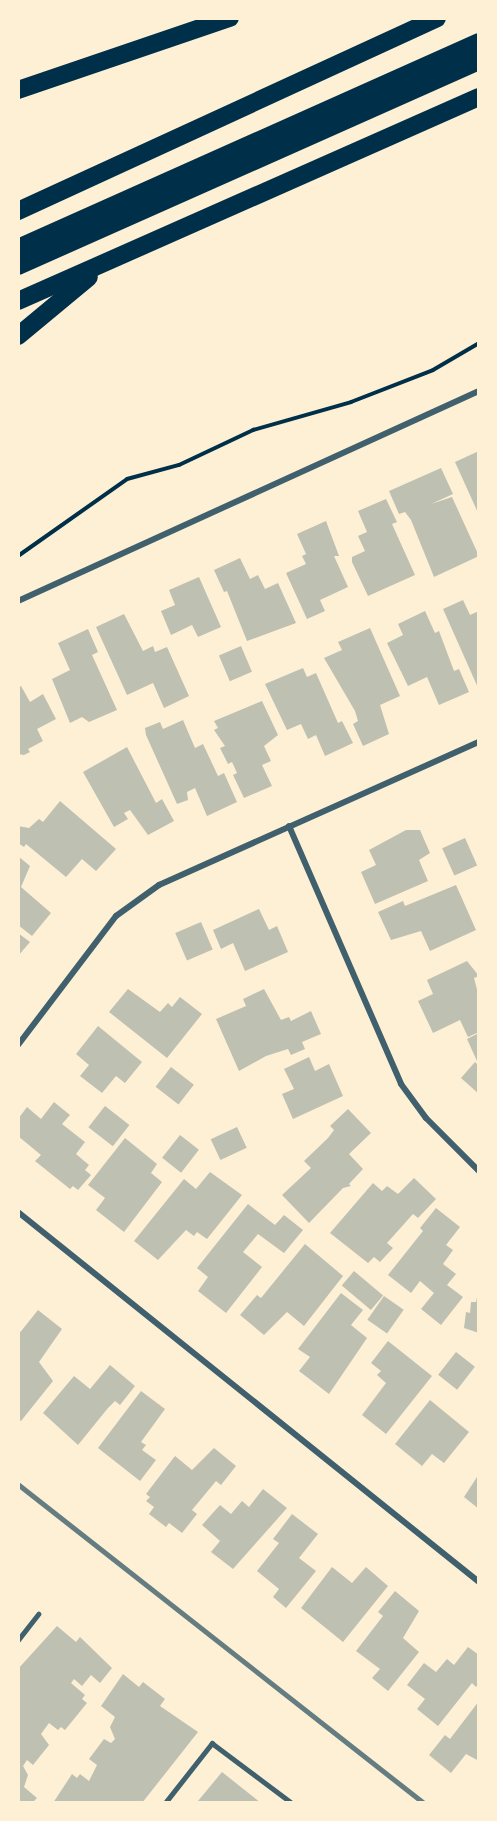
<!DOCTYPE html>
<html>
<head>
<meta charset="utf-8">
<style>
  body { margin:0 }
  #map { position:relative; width:497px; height:1821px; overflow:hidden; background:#fdf0d5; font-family:"PT Sans",sans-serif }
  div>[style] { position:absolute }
  .building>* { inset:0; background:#bec0b2; transform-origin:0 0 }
  .path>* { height:4px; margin:-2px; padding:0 2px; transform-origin:2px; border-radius:2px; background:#003049 }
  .service>* { height:4.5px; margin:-2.25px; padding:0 2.25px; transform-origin:2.25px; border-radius:2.25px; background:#3f606c }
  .minor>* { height:6px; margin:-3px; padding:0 3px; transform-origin:3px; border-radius:3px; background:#3f606c }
  .motorway>* { height:18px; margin:-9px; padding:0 9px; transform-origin:9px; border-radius:9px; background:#003049 }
  .rail>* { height:4.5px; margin:-2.25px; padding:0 2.25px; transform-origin:2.25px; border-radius:2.25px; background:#657d81 }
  span { translate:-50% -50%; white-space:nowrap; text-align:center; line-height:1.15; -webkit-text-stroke:6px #fdf0d5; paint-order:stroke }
  .frame { position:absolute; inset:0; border:20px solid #fdf0d5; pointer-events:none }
</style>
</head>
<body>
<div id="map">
  <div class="building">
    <i style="clip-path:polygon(479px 451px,479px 515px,455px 462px)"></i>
    <i style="clip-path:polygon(441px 468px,453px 494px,431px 504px,452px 497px,479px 556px,434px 577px,411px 520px,405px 512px,399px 514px,389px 491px)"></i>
    <i style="clip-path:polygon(386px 499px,397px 522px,392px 524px,415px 575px,368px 596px,352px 562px,352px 557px,365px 551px,358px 536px,367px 532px,358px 511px)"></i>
    <i style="clip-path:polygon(326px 521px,339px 556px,334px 556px,348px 587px,320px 600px,325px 611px,307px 619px,286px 573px,306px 564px,302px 556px,306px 554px,297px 534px)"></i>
    <i style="clip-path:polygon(240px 558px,250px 579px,258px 575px,265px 589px,278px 583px,296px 623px,247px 641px,227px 591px,224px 592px,214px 570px)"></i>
    <i style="clip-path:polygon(199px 577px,221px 627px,198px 637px,192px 625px,171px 635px,161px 611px,175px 605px,169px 590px)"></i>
    <i style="clip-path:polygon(463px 600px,470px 615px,479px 611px,479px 690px,443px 609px)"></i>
    <i style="clip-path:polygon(425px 611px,435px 633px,439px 631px,454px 671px,459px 669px,469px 692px,439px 705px,427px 677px,408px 686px,387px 643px,403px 635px,398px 624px)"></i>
    <i style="clip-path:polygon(124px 614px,143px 651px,153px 646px,155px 652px,167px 647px,189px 696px,164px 708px,153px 683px,127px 695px,96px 627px)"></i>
    <i style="clip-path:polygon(370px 628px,400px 696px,380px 705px,389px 734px,363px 746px,353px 724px,358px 721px,355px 711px,324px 658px,342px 650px,338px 642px)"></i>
    <i style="clip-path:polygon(88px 629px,98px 652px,92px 655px,117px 710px,89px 722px,82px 717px,70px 723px,52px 679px,70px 670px,58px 643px)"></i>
    <i style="left:241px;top:646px;width:28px;height:24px;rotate:67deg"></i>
    <i style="clip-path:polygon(303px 668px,307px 677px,316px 673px,338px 723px,342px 721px,353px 743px,325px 756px,316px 735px,308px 739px,301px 724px,287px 730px,265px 684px)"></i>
    <i style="clip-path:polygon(21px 686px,30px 702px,43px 694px,56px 719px,37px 729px,43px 741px,28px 749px,30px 752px,24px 755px,18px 754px,18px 688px)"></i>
    <i style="clip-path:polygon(262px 701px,278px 735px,264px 746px,271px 761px,262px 765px,272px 786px,244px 798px,233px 775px,237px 773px,232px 762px,228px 764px,220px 748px,225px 746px,214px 730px,218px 728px,214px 721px)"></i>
    <i style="clip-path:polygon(183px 720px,195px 748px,203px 744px,218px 776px,224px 773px,237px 802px,207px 816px,195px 788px,187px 792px,188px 800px,177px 804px,146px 735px,145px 728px,160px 722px,163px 729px)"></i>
    <i style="clip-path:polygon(127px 747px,156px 803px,162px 799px,174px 821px,148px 835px,130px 810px,124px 813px,128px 819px,114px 827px,83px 772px)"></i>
    <i style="clip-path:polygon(60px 801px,116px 849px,96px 871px,82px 859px,66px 877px,26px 844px,24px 847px,18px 843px,18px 826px,29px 828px,39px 819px,43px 822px)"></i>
    <i style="clip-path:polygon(406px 830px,420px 830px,430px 853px,419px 860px,428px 881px,375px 904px,361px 872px,376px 865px,369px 850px)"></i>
    <i style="left:465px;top:838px;width:30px;height:25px;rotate:66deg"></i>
    <i style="clip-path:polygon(18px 856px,30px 866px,21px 887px,51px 913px,32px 936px,18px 925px)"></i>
    <i style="clip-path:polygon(456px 885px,476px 930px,430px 951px,421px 931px,391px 940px,378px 912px,403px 901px,405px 906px)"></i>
    <i style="clip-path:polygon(259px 909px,269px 930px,277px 926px,288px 952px,245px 971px,233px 943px,221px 949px,213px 930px)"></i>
    <i style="left:201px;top:922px;width:30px;height:28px;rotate:67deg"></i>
    <i style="clip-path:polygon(18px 933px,30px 942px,18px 956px)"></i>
    <i style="clip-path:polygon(467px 961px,479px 976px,474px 978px,479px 997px,479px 1032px,468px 1037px,460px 1020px,433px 1033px,418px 1001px,433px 994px,427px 980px)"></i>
    <i style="clip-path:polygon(128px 989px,160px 1012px,168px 1003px,172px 1007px,180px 997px,202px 1014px,167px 1058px,109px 1012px)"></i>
    <i style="clip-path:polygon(264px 989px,281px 1020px,289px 1017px,291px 1021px,311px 1011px,321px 1034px,302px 1042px,305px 1049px,291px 1055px,288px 1049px,266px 1056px,239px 1071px,216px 1019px,246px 1006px,243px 999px)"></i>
    <i style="clip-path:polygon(98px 1026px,142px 1062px,125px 1083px,116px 1076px,102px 1093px,80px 1076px,89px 1065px,76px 1054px)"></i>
    <i style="clip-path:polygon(479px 1033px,479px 1061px,477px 1061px,467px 1039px)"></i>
    <i style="clip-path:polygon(309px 1057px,315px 1071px,329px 1064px,343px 1096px,293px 1119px,282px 1094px,294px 1089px,284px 1069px)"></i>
    <i style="clip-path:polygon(475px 1062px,479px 1066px,479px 1094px,461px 1078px)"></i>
    <i style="left:171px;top:1067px;width:29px;height:25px;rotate:38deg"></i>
    <i style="clip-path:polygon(54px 1102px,70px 1115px,62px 1124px,85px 1142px,76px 1154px,89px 1165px,85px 1170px,91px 1175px,78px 1190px,73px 1186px,70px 1189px,35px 1161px,41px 1155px,18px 1136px,18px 1119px,27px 1107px,41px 1119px)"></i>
    <i style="left:105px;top:1106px;width:31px;height:27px;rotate:38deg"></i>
    <i style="clip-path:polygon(348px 1109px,371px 1133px,349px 1154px,363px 1169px,349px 1184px,351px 1186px,343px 1188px,309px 1223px,282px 1195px,311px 1168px,304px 1161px,328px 1138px,334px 1130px,330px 1126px)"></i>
    <i style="left:237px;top:1127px;width:23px;height:29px;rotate:65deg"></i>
    <i style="left:180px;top:1135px;width:24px;height:29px;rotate:38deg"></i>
    <i style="clip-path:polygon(125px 1138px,157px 1164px,151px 1173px,162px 1182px,124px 1232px,96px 1210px,105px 1198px,88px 1185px)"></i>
    <i style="clip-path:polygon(210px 1172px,242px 1195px,207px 1239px,197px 1232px,194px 1236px,186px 1230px,158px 1260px,134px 1241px,184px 1179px,196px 1189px)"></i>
    <i style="clip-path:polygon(414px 1178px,436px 1199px,418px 1218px,413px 1214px,387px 1243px,393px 1248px,380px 1262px,374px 1257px,368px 1263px,330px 1233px,373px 1183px,382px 1191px,387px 1186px,398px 1194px)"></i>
    <i style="clip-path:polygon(248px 1204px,275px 1225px,284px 1215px,303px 1230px,284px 1253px,258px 1234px,243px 1252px,262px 1267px,226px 1313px,198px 1291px,208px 1277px,197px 1268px)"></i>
    <i style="clip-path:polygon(436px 1208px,460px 1227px,446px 1245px,453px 1250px,443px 1264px,456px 1274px,447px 1285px,463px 1297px,441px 1325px,421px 1309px,434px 1293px,420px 1281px,411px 1293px,388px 1275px,423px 1231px,420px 1228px)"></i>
    <i style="clip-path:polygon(305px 1244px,343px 1276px,304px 1326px,287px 1312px,264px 1335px,240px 1315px,257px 1295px,261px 1298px)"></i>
    <i style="left:354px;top:1271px;width:38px;height:19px;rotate:40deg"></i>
    <i style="clip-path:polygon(479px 1288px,479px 1333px,464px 1328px,466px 1312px,470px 1313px,471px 1302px,476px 1302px)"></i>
    <i style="clip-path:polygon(341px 1293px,363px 1310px,351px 1325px,367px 1338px,329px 1394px,299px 1371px,310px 1357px,298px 1349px)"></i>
    <i style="left:384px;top:1296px;width:24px;height:29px;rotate:35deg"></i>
    <i style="clip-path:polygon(38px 1310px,62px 1329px,39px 1362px,53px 1381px,21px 1421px,18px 1419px,18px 1335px)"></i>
    <i style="clip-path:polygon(388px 1341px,432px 1376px,386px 1434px,362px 1415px,386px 1383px,377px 1375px,381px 1371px,371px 1363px)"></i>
    <i style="left:456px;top:1352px;width:24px;height:29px;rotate:38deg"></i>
    <i style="clip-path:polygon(110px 1365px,135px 1386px,120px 1405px,115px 1401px,108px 1408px,78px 1445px,43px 1413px,74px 1376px,90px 1389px)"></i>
    <i style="clip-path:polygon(141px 1391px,165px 1409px,141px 1442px,146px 1445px,142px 1450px,156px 1460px,140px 1481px,98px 1448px)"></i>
    <i style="clip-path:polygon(430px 1400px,469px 1432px,444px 1463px,432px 1454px,422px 1466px,395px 1444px)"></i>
    <i style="clip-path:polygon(214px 1448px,236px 1466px,221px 1485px,216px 1481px,192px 1510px,197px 1514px,182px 1533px,169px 1523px,166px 1527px,149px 1514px,154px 1507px,146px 1501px,150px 1497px,146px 1494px,175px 1456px,192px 1470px)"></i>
    <i style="clip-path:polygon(479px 1474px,479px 1509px,464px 1497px)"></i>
    <i style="clip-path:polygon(263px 1489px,287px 1508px,233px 1569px,211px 1552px,220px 1541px,202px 1525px,220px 1505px,231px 1514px,242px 1501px,249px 1507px)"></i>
    <i style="clip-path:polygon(292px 1514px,318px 1534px,299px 1558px,316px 1571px,286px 1608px,273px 1597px,279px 1589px,257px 1571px,279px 1543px,273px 1539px)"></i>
    <i style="clip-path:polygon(332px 1567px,352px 1583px,366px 1567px,388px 1586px,343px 1642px,301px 1608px)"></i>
    <i style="clip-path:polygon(395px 1591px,419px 1611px,403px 1638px,419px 1652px,388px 1691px,372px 1678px,380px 1669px,356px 1651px,383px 1616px,378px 1612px)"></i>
    <i style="clip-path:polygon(57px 1626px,76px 1642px,80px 1637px,112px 1668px,100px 1683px,91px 1675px,82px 1686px,74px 1679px,71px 1683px,85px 1695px,82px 1699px,87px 1703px,65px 1730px,61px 1727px,58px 1730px,49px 1723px,41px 1734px,49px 1745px,33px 1765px,27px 1760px,23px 1766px,28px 1775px,24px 1787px,37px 1798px,32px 1803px,18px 1803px,18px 1669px)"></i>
    <i style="clip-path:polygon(468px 1647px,479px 1655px,479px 1683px,476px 1687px,472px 1683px,438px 1726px,417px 1709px,425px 1699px,407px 1685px,424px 1663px,436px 1672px,447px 1659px,454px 1665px)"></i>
    <i style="clip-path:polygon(123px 1674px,139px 1687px,143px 1682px,165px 1699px,160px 1706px,198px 1732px,142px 1803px,53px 1803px,72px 1774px,77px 1778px,80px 1774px,89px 1781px,97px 1765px,89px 1759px,104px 1739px,111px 1743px,115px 1739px,110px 1727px,115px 1717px,101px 1706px)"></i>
    <i style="clip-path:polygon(479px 1701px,479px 1761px,466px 1754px,451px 1773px,429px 1755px,445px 1735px,450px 1739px)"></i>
    <i style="clip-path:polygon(222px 1772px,261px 1803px,201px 1803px,198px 1801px)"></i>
  </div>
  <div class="path">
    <i style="left:18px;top:556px;width:133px;rotate:-35.2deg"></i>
    <i style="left:127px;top:479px;width:54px;rotate:-15.1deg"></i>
    <i style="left:179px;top:465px;width:82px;rotate:-25.3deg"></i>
    <i style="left:253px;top:430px;width:102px;rotate:-15.9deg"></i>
    <i style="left:351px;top:402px;width:88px;rotate:-21.3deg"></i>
    <i style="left:433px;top:370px;width:53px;rotate:-30.4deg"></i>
  </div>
  <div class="service">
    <i style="left:18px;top:1640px;width:33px;rotate:-52deg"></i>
    <i style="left:165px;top:1803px;width:76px;rotate:-51.9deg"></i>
    <i style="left:212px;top:1743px;width:100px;rotate:36.9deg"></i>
  </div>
  <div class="minor">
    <i style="left:18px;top:601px;width:507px;rotate:-24.49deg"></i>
    <i style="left:289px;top:826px;width:281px;rotate:66.5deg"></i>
    <i style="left:401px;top:1084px;width:42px;rotate:53.7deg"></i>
    <i style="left:426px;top:1118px;width:75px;rotate:45deg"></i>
    <i style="left:18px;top:1045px;width:162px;rotate:-52.8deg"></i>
    <i style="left:116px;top:916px;width:53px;rotate:-35.8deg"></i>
    <i style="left:159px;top:885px;width:350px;rotate:-24.1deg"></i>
    <i style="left:18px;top:1212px;width:591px;rotate:38.75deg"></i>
  </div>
  <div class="motorway">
    <i style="left:18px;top:90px;width:224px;rotate:-18.8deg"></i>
    <i style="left:18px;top:211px;width:461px;rotate:-24.7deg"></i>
    <i style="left:18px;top:248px;width:505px;rotate:-24.08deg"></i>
    <i style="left:18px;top:266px;width:505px;rotate:-23.97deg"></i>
    <i style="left:18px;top:301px;width:504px;rotate:-23.87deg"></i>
    <i style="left:18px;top:336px;width:92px;rotate:-39.7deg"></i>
  </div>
  <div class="rail">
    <i style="left:18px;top:1484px;width:516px;rotate:38.16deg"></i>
  </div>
  <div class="frame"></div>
</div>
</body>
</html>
